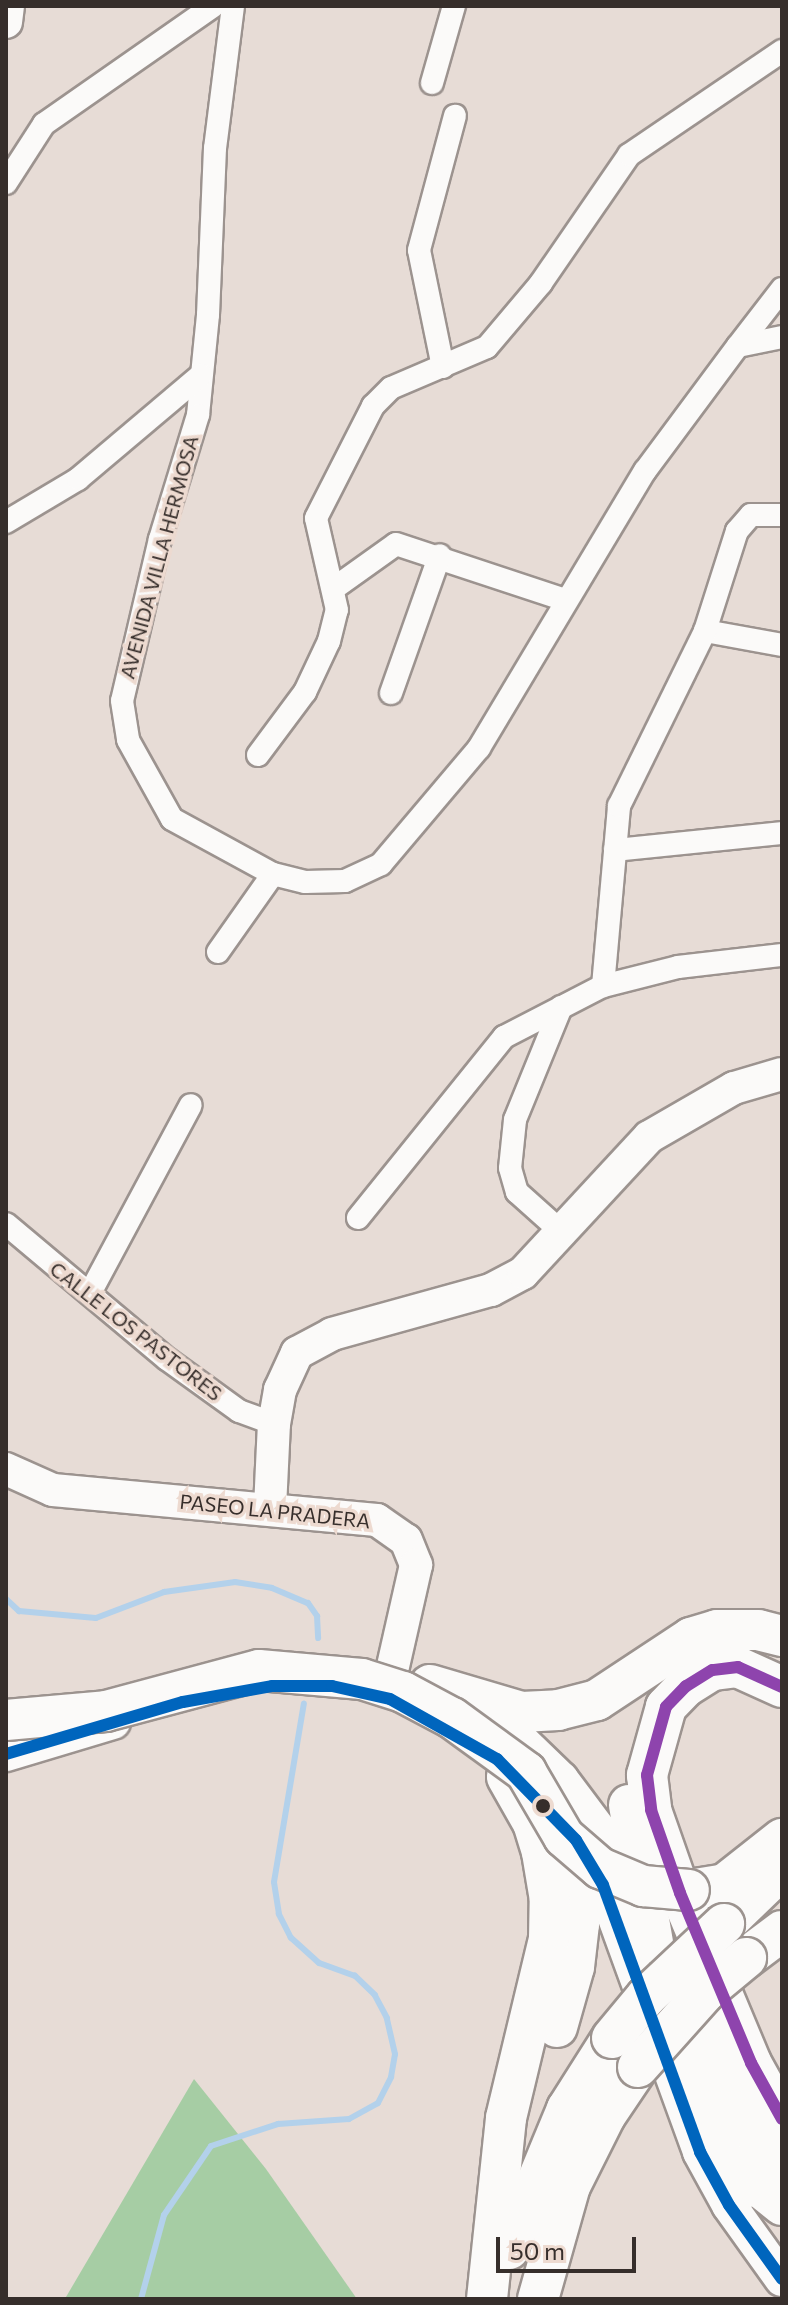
<!DOCTYPE html>
<html>
<head>
<meta charset="utf-8">
<style>
  body { margin:0 }
  #map { position:relative; width:788px; height:2305px; overflow:hidden; background:#e7dcd6; font-family:Commissioner,sans-serif }
  div>[style] { position:absolute }
  .forest>* { inset:0; background:#a6cda4 }
  .stream>* { height:6px; margin:-3px; padding:0 3px; transform-origin:3px; border-radius:3px; background:#b3d1eb }
  .roads { filter:drop-shadow(2px 0 #9c938f) drop-shadow(-2px 0 #9c938f) drop-shadow(0 2px #9c938f) drop-shadow(0 -2px #9c938f) }
  .street>* { height:22px; margin:-11px; padding:0 11px; transform-origin:11px; border-radius:11px; background:#fbfaf9 }
  .secondary>* { height:32px; margin:-16px; padding:0 16px; transform-origin:16px; border-radius:16px; background:#fbfaf9 }
  .primary>* { height:34px; margin:-17px; padding:0 17px; transform-origin:17px; border-radius:17px; background:#fbfaf9 }
  .highway>* { height:40px; margin:-20px; padding:0 20px; transform-origin:20px; border-radius:20px; background:#fbfaf9 }
  .bridges { filter:drop-shadow(2px 0 #9c938f) drop-shadow(-2px 0 #9c938f) drop-shadow(0 2px #9c938f) drop-shadow(0 -2px #9c938f) }
  .highway-bridge>* { height:40px; margin:-20px; padding:0 20px; transform-origin:20px; border-radius:20px; background:#fbfaf9 }
  .bus-1>* { height:12px; margin:-6px; padding:0 6px; transform-origin:6px; border-radius:6px; background:#8e44ad }
  .bus-2>* { height:12px; margin:-6px; padding:0 6px; transform-origin:6px; border-radius:6px; background:#0065bd }
  .dots>* { width:22px; height:22px; translate:-50% -50%; box-sizing:border-box; border:4px solid #eddad0; border-radius:50% }
  span { translate:-50% -50%; white-space:nowrap; text-align:center; line-height:1.15; -webkit-text-stroke:7px #eddad0; paint-order:stroke }
  .street-label { font-size:20px; color:#362e2b }
  .frame { position:absolute; inset:0; border:8px solid #362e2b; pointer-events:none }
  .scale { position:absolute; left:496px; top:2237px; width:140px; height:36px; box-sizing:border-box; border:4px solid #362e2b; border-top:0; padding-left:10px; font-size:24px; line-height:28px; white-space:nowrap; color:#362e2b; -webkit-text-stroke:6px #eddad0; paint-order:stroke }
</style>
</head>
<body>
<div id="map">
  <div class="forest">
    <i style="clip-path:polygon(194px 2079px,266px 2169px,357px 2299px,66px 2297px)"></i>
  </div>
  <div class="stream">
    <i style="left:6px;top:1599px;width:18px;rotate:43deg"></i>
    <i style="left:19px;top:1611px;width:77px;rotate:5.2deg"></i>
    <i style="left:96px;top:1618px;width:73px;rotate:-20.9deg"></i>
    <i style="left:164px;top:1592px;width:72px;rotate:-8deg"></i>
    <i style="left:235px;top:1582px;width:37px;rotate:9deg"></i>
    <i style="left:272px;top:1588px;width:39px;rotate:23deg"></i>
    <i style="left:308px;top:1603px;width:16px;rotate:55deg"></i>
    <i style="left:317px;top:1616px;width:22px;rotate:87deg"></i>
    <i style="left:141px;top:2299px;width:87px;rotate:-74.7deg"></i>
    <i style="left:164px;top:2215px;width:83px;rotate:-55.7deg"></i>
    <i style="left:211px;top:2146px;width:71px;rotate:-18.2deg"></i>
    <i style="left:278px;top:2124px;width:71px;rotate:-4deg"></i>
    <i style="left:349px;top:2119px;width:33px;rotate:-29deg"></i>
    <i style="left:378px;top:2103px;width:29px;rotate:-63deg"></i>
    <i style="left:391px;top:2077px;width:23px;rotate:-80deg"></i>
    <i style="left:395px;top:2054px;width:37px;rotate:-103deg"></i>
    <i style="left:387px;top:2018px;width:26px;rotate:-118deg"></i>
    <i style="left:375px;top:1995px;width:28px;rotate:-136deg"></i>
    <i style="left:355px;top:1976px;width:38px;rotate:-160deg"></i>
    <i style="left:319px;top:1963px;width:38px;rotate:-138deg"></i>
    <i style="left:291px;top:1938px;width:27px;rotate:-117deg"></i>
    <i style="left:279px;top:1914px;width:32px;rotate:-99deg"></i>
    <i style="left:274px;top:1882px;width:181px;rotate:-80.5deg"></i>
  </div>
  <div class="roads">
    <div class="street">
      <i style="left:233px;top:6px;width:143px;rotate:97.2deg"></i>
      <i style="left:215px;top:148px;width:167px;rotate:92.4deg"></i>
      <i style="left:208px;top:315px;width:100px;rotate:95.7deg"></i>
      <i style="left:198px;top:415px;width:130px;rotate:107deg"></i>
      <i style="left:160px;top:539px;width:166px;rotate:103.2deg"></i>
      <i style="left:122px;top:701px;width:39px;rotate:81deg"></i>
      <i style="left:128px;top:740px;width:90px;rotate:60.9deg"></i>
      <i style="left:172px;top:819px;width:115px;rotate:28.6deg"></i>
      <i style="left:273px;top:874px;width:33px;rotate:14deg"></i>
      <i style="left:305px;top:882px;width:40px;rotate:-1.4deg"></i>
      <i style="left:345px;top:881px;width:40px;rotate:-25deg"></i>
      <i style="left:381px;top:864px;width:152px;rotate:-49.8deg"></i>
      <i style="left:479px;top:748px;width:323px;rotate:-59.1deg"></i>
      <i style="left:645px;top:471px;width:156px;rotate:-53.4deg"></i>
      <i style="left:738px;top:346px;width:45px;rotate:-11.6deg"></i>
      <i style="left:432px;top:83px;width:80px;rotate:-74.1deg"></i>
      <i style="left:6px;top:183px;width:70px;rotate:-57.2deg"></i>
      <i style="left:44px;top:124px;width:206px;rotate:-34.9deg"></i>
      <i style="left:738px;top:346px;width:72px;rotate:-52.3deg"></i>
      <i style="left:443px;top:367px;width:119px;rotate:-101.6deg"></i>
      <i style="left:419px;top:250px;width:139px;rotate:-75deg"></i>
      <i style="left:6px;top:522px;width:84px;rotate:-30.8deg"></i>
      <i style="left:78px;top:479px;width:161px;rotate:-40.2deg"></i>
      <i style="left:333px;top:589px;width:77px;rotate:-35.5deg"></i>
      <i style="left:396px;top:544px;width:178px;rotate:18.3deg"></i>
      <i style="left:705px;top:631px;width:78px;rotate:10.3deg"></i>
      <i style="left:391px;top:693px;width:146px;rotate:-70.5deg"></i>
      <i style="left:258px;top:755px;width:79px;rotate:-53.3deg"></i>
      <i style="left:305px;top:692px;width:56px;rotate:-64.8deg"></i>
      <i style="left:329px;top:641px;width:32px;rotate:-76deg"></i>
      <i style="left:337px;top:610px;width:94px;rotate:-102.9deg"></i>
      <i style="left:316px;top:518px;width:126px;rotate:-63deg"></i>
      <i style="left:373px;top:406px;width:25px;rotate:-45deg"></i>
      <i style="left:391px;top:388px;width:104px;rotate:-23.1deg"></i>
      <i style="left:487px;top:347px;width:84px;rotate:-49.8deg"></i>
      <i style="left:541px;top:283px;width:155px;rotate:-55.5deg"></i>
      <i style="left:629px;top:155px;width:185px;rotate:-34.2deg"></i>
      <i style="left:615px;top:850px;width:168px;rotate:-5.8deg"></i>
      <i style="left:218px;top:952px;width:95px;rotate:-54.8deg"></i>
      <i style="left:603px;top:986px;width:181px;rotate:-84.9deg"></i>
      <i style="left:619px;top:806px;width:195px;rotate:-63.8deg"></i>
      <i style="left:705px;top:631px;width:105px;rotate:-72.3deg"></i>
      <i style="left:737px;top:531px;width:21px;rotate:-49deg"></i>
      <i style="left:751px;top:515px;width:31px"></i>
      <i style="left:561px;top:1007px;width:122px;rotate:112.2deg"></i>
      <i style="left:515px;top:1120px;width:48px;rotate:95.9deg"></i>
      <i style="left:510px;top:1168px;width:25px;rotate:74deg"></i>
      <i style="left:517px;top:1192px;width:63px;rotate:41.8deg"></i>
      <i style="left:358px;top:1218px;width:233px;rotate:-51.1deg"></i>
      <i style="left:504px;top:1037px;width:111px;rotate:-27.3deg"></i>
      <i style="left:603px;top:986px;width:77px;rotate:-14.2deg"></i>
      <i style="left:678px;top:967px;width:105px;rotate:-6.6deg"></i>
      <i style="left:6px;top:1224px;width:210px;rotate:40deg"></i>
      <i style="left:167px;top:1359px;width:89px;rotate:35.8deg"></i>
      <i style="left:239px;top:1411px;width:37px;rotate:20deg"></i>
      <i style="left:90px;top:1293px;width:213px;rotate:-61.8deg"></i>
    </div>
    <div class="secondary">
      <i style="left:6px;top:22px;width:16px;rotate:-83deg"></i>
      <i style="left:6px;top:1469px;width:51px;rotate:24.1deg"></i>
      <i style="left:53px;top:1490px;width:325px;rotate:5.3deg"></i>
      <i style="left:377px;top:1520px;width:35px;rotate:35deg"></i>
      <i style="left:406px;top:1540px;width:27px;rotate:68deg"></i>
      <i style="left:416px;top:1565px;width:109px;rotate:102.8deg"></i>
      <i style="left:270px;top:1508px;width:84px;rotate:-87.3deg"></i>
      <i style="left:274px;top:1424px;width:35px;rotate:-80deg"></i>
      <i style="left:280px;top:1390px;width:41px;rotate:-65.3deg"></i>
      <i style="left:297px;top:1353px;width:40px;rotate:-28deg"></i>
      <i style="left:332px;top:1334px;width:165px;rotate:-15.5deg"></i>
      <i style="left:491px;top:1290px;width:36px;rotate:-28deg"></i>
      <i style="left:523px;top:1273px;width:185px;rotate:-47.2deg"></i>
      <i style="left:649px;top:1137px;width:98px;rotate:-30deg"></i>
      <i style="left:734px;top:1088px;width:50px;rotate:-16.3deg"></i>
    </div>
    <div class="primary">
      <i style="left:471px;top:1707px;width:36px;rotate:27deg"></i>
      <i style="left:503px;top:1723px;width:81px;rotate:44deg"></i>
      <i style="left:561px;top:1779px;width:80px;rotate:53.1deg"></i>
      <i style="left:609px;top:1843px;width:55px;rotate:65.3deg"></i>
      <i style="left:6px;top:1754px;width:112px;rotate:-16.7deg"></i>
      <i style="left:583px;top:1852px;width:39px;rotate:59deg"></i>
      <i style="left:603px;top:1885px;width:284px;rotate:70deg"></i>
      <i style="left:700px;top:2152px;width:60px;rotate:61.3deg"></i>
      <i style="left:729px;top:2205px;width:91px;rotate:54.4deg"></i>
      <i style="left:686px;top:2036px;width:166px;rotate:68.8deg"></i>
    </div>
    <div class="highway">
      <i style="left:430px;top:1685px;width:96px;rotate:16.4deg"></i>
      <i style="left:522px;top:1712px;width:36px;rotate:-3deg"></i>
      <i style="left:558px;top:1710px;width:40px;rotate:-14.4deg"></i>
      <i style="left:597px;top:1700px;width:113px;rotate:-33.4deg"></i>
      <i style="left:691px;top:1638px;width:27px;rotate:-17deg"></i>
      <i style="left:717px;top:1630px;width:41px"></i>
      <i style="left:758px;top:1630px;width:25px;rotate:14deg"></i>
      <i style="left:782px;top:1687px;width:48px;rotate:-155.6deg"></i>
      <i style="left:738px;top:1667px;width:26px;rotate:173deg"></i>
      <i style="left:712px;top:1670px;width:31px;rotate:148deg"></i>
      <i style="left:686px;top:1686px;width:29px;rotate:134deg"></i>
      <i style="left:666px;top:1707px;width:71px;rotate:105.6deg"></i>
      <i style="left:647px;top:1775px;width:35px;rotate:83deg"></i>
      <i style="left:651px;top:1810px;width:88px;rotate:70.7deg"></i>
      <i style="left:680px;top:1893px;width:184px;rotate:67.3deg"></i>
      <i style="left:751px;top:2063px;width:64px;rotate:61deg"></i>
      <i style="left:629px;top:1805px;width:140px;rotate:80.1deg"></i>
      <i style="left:689px;top:1890px;width:36px;rotate:-9deg"></i>
      <i style="left:725px;top:1884px;width:73px;rotate:-38.3deg"></i>
      <i style="left:730px;top:1919px;width:72px;rotate:-43.9deg"></i>
      <i style="left:746px;top:1958px;width:45px;rotate:-36.9deg"></i>
      <i style="left:669px;top:1988px;width:40px;rotate:53deg"></i>
      <i style="left:693px;top:2020px;width:138px;rotate:61.4deg"></i>
      <i style="left:759px;top:2141px;width:37px;rotate:52deg"></i>
      <i style="left:557px;top:2027px;width:62px;rotate:-74.2deg"></i>
      <i style="left:574px;top:1967px;width:43px;rotate:-83.4deg"></i>
      <i style="left:579px;top:1924px;width:63px;rotate:-98.3deg"></i>
      <i style="left:736px;top:2168px;width:59px;rotate:38.8deg"></i>
      <i style="left:509px;top:2249px;width:152px;rotate:-67.5deg"></i>
      <i style="left:567px;top:2109px;width:84px;rotate:-57.6deg"></i>
      <i style="left:487px;top:2299px;width:182px;rotate:-84deg"></i>
      <i style="left:506px;top:2118px;width:184px;rotate:-76.5deg"></i>
      <i style="left:549px;top:1939px;width:39px;rotate:-89deg"></i>
      <i style="left:550px;top:1900px;width:49px;rotate:-99.5deg"></i>
      <i style="left:542px;top:1852px;width:30px;rotate:-107deg"></i>
      <i style="left:533px;top:1823px;width:53px;rotate:-119.5deg"></i>
      <i style="left:538px;top:2299px;width:117px;rotate:-74.2deg"></i>
      <i style="left:570px;top:2186px;width:78px;rotate:-63.4deg"></i>
      <i style="left:605px;top:2116px;width:59px;rotate:-56deg"></i>
    </div>
  </div>
  <div class="bridges">
    <div class="highway-bridge">
      <i style="left:6px;top:1720px;width:100px;rotate:-5.1deg"></i>
      <i style="left:106px;top:1711px;width:158px;rotate:-15deg"></i>
      <i style="left:259px;top:1670px;width:103px;rotate:5deg"></i>
      <i style="left:362px;top:1679px;width:43px;rotate:17.6deg"></i>
      <i style="left:403px;top:1692px;width:55px;rotate:28deg"></i>
      <i style="left:452px;top:1718px;width:92px;rotate:36.1deg"></i>
      <i style="left:526px;top:1772px;width:75px;rotate:59.7deg"></i>
      <i style="left:564px;top:1837px;width:48px;rotate:40.7deg"></i>
      <i style="left:600px;top:1868px;width:47px;rotate:22.7deg"></i>
      <i style="left:643px;top:1886px;width:46px;rotate:5deg"></i>
      <i style="left:612px;top:2038px;width:53px;rotate:-50.3deg"></i>
      <i style="left:646px;top:1997px;width:107px;rotate:-43.1deg"></i>
      <i style="left:638px;top:2067px;width:102px;rotate:-48.2deg"></i>
      <i style="left:706px;top:1991px;width:52px;rotate:-39.5deg"></i>
    </div>
  </div>
  <div class="bus-1">
    <i style="left:782px;top:1687px;width:48px;rotate:-155.6deg"></i>
    <i style="left:738px;top:1667px;width:26px;rotate:173deg"></i>
    <i style="left:712px;top:1670px;width:31px;rotate:148deg"></i>
    <i style="left:686px;top:1686px;width:29px;rotate:134deg"></i>
    <i style="left:666px;top:1707px;width:71px;rotate:105.6deg"></i>
    <i style="left:647px;top:1775px;width:35px;rotate:83deg"></i>
    <i style="left:651px;top:1810px;width:88px;rotate:70.7deg"></i>
    <i style="left:680px;top:1893px;width:184px;rotate:67.3deg"></i>
    <i style="left:751px;top:2063px;width:64px;rotate:61deg"></i>
  </div>
  <div class="bus-2">
    <i style="left:6px;top:1754px;width:184px;rotate:-16.4deg"></i>
    <i style="left:183px;top:1702px;width:90px;rotate:-10.2deg"></i>
    <i style="left:272px;top:1686px;width:60px"></i>
    <i style="left:332px;top:1686px;width:59px;rotate:12.6deg"></i>
    <i style="left:390px;top:1699px;width:123px;rotate:29.3deg"></i>
    <i style="left:497px;top:1759px;width:113px;rotate:45.7deg"></i>
    <i style="left:576px;top:1840px;width:52px;rotate:59deg"></i>
    <i style="left:603px;top:1885px;width:284px;rotate:70deg"></i>
    <i style="left:700px;top:2152px;width:60px;rotate:61.3deg"></i>
    <i style="left:729px;top:2205px;width:91px;rotate:54.4deg"></i>
  </div>
  <div class="dots">
    <i style="left:543px;top:1806px;background:#362e2b"></i>
  </div>
  <div class="street-label">
    <span style="left:159px;top:557px;rotate:-75deg">AVENIDA VILLA HERMOSA</span>
    <span style="left:136px;top:1331px;rotate:38deg">CALLE LOS PASTORES</span>
    <span style="left:275px;top:1511px;rotate:6deg">PASEO LA PRADERA</span>
  </div>
  <div class="frame"></div>
  <div class="scale">50 m</div>
</div>
</body>
</html>
